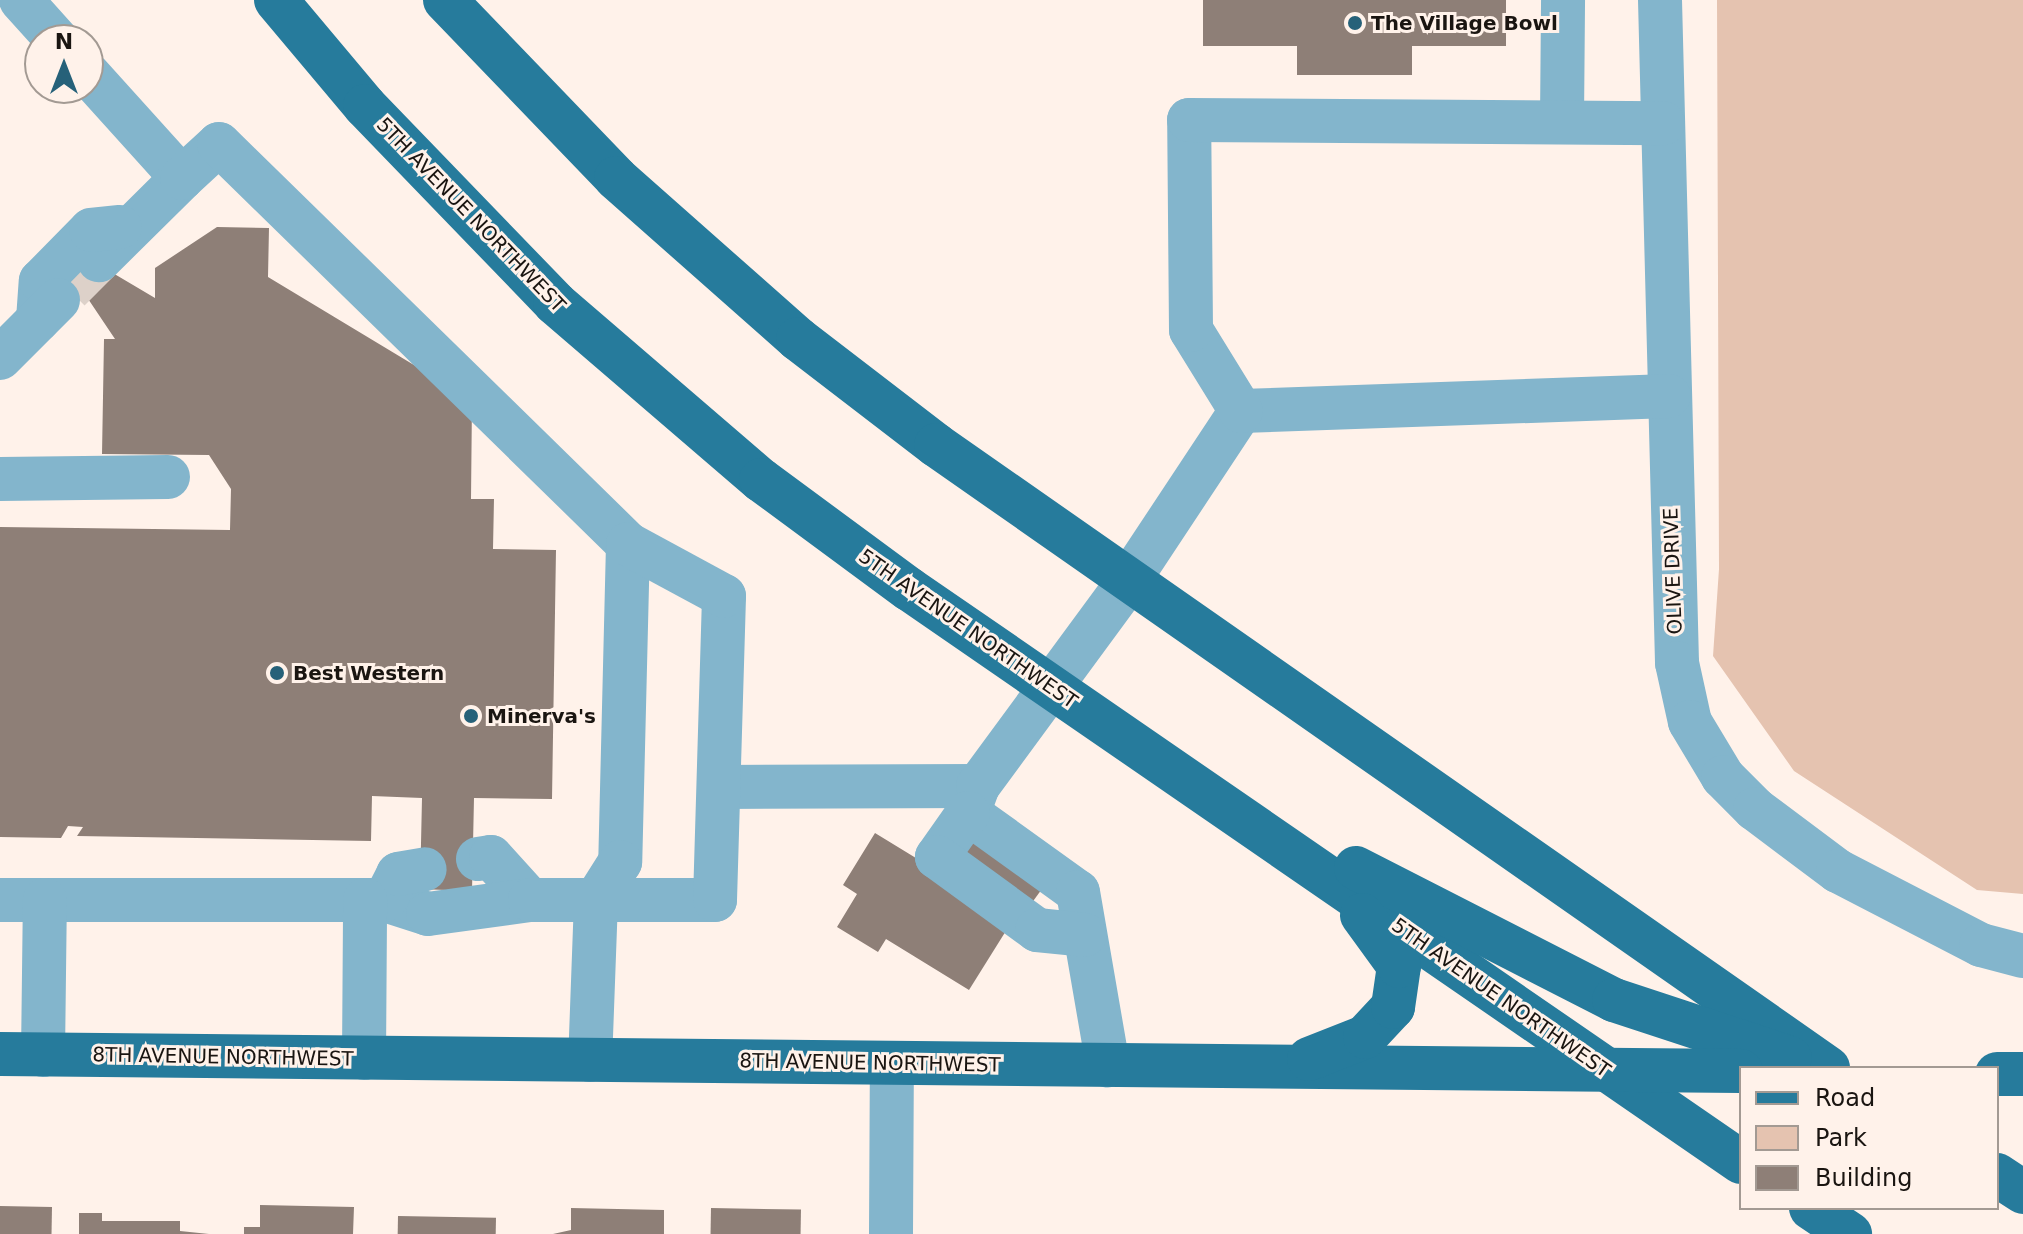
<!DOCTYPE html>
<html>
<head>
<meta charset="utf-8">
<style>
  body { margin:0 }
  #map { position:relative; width:2023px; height:1234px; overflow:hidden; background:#fff2ea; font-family:"DejaVu Sans",sans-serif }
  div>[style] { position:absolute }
  .green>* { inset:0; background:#e5c3b0 }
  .building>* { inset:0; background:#8e7f77; transform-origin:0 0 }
  .minor-tunnel>* { height:44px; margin-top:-22px; transform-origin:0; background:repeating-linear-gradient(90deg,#ddd1c9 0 44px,transparent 0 66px) }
  .minor>* { height:44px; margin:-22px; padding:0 22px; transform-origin:22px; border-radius:22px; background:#83b5cc }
  .major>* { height:44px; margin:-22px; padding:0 22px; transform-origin:22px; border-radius:22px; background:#267b9c }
  .dots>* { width:22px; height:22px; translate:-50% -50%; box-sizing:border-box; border:4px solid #fff2ea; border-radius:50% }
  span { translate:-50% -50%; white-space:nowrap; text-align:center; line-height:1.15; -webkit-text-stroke:6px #fff2ea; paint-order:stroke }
  .poi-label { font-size:20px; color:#1a1511; font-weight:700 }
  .left { translate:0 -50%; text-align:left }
  .street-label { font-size:20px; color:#1a1511 }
  .legend { position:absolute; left:1739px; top:1066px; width:260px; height:144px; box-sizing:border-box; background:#fff2ea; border:2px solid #a39a93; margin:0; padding:10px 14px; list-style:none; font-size:24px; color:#1a1511 }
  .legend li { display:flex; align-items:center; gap:16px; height:40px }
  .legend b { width:40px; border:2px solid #a39a93 }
  .north { position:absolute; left:24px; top:24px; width:80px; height:80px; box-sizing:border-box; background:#fff2ea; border:2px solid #a39a93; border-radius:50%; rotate:0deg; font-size:22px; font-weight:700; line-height:32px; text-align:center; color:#1a1511 }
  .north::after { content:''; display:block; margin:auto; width:28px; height:36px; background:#266179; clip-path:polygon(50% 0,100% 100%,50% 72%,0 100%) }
</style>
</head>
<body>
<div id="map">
  <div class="green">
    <i style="clip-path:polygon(1717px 0,2023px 0,2023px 894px,1977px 890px,1794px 771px,1713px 656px,1719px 569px)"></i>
  </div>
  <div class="building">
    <i style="clip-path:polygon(1203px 0,1506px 0,1506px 46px,1412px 46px,1412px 75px,1297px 75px,1297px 46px,1203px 46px)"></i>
    <i style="clip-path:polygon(217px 227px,269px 228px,268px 277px,472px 400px,471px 499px,494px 499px,493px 549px,556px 550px,552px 799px,474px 798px,472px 891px,420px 889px,422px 798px,372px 796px,371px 841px,77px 836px,83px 827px,68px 826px,61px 838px,0 837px,0 527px,230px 530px,231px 489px,209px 455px,102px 454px,104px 339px,115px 339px,64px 263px,79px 253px,155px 298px,155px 268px)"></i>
    <i style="left:972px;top:832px;width:90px;height:38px;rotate:36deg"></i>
    <i style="clip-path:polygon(875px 833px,1014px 918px,969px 990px,886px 939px,878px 952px,837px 927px,857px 894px,843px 885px)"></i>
    <i style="clip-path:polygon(260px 1205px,354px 1207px,353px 1234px,244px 1234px,244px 1227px,260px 1227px)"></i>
    <i style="left:0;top:1206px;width:52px;height:28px;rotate:1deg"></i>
    <i style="clip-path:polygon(571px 1208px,664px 1210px,664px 1234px,553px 1234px,571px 1230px)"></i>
    <i style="left:711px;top:1208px;width:90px;height:26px;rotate:1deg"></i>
    <i style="clip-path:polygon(79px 1213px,102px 1213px,102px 1221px,180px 1221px,180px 1231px,209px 1234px,79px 1234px)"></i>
    <i style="left:398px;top:1216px;width:98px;height:18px;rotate:1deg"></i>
  </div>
  <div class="minor-tunnel">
    <i style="left:69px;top:290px;width:42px;rotate:-45deg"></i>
  </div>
  <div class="minor">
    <i style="left:21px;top:0;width:54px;rotate:48deg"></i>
    <i style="left:1660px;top:0;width:663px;rotate:88.53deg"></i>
    <i style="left:1677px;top:663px;width:60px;rotate:77.6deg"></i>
    <i style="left:1690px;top:722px;width:64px;rotate:59deg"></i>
    <i style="left:1723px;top:777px;width:45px;rotate:45deg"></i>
    <i style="left:1755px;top:809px;width:104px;rotate:36.8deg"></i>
    <i style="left:1838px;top:871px;width:161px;rotate:27.4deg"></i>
    <i style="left:1981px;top:945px;width:43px;rotate:14.7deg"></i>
    <i style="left:88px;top:74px;width:140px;rotate:47.9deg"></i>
    <i style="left:182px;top:178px;width:117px;rotate:135.3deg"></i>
    <i style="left:1562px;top:120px;width:120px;rotate:-89.5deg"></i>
    <i style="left:182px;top:178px;width:50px;rotate:-42.6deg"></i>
    <i style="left:219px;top:144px;width:572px;rotate:44.36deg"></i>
    <i style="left:628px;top:544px;width:318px;rotate:91.4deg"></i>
    <i style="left:620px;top:862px;width:45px;rotate:122.3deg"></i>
    <i style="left:596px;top:900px;width:160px;rotate:92.1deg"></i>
    <i style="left:38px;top:320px;width:39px;rotate:-86deg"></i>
    <i style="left:41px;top:281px;width:71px;rotate:-45.6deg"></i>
    <i style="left:91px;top:230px;width:29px;rotate:-6deg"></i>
    <i style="left:0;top:358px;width:82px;rotate:-45deg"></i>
    <i style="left:1241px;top:411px;width:428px;rotate:-2deg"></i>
    <i style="left:0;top:479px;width:168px;rotate:-0.7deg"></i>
    <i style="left:978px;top:786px;width:29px;rotate:110deg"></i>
    <i style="left:968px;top:813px;width:135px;rotate:35.7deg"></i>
    <i style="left:1078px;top:892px;width:176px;rotate:80.2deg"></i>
    <i style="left:719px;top:787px;width:259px;rotate:-0.2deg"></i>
    <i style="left:978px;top:786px;width:252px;rotate:-53.7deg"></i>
    <i style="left:1127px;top:583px;width:206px;rotate:-56.5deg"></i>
    <i style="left:1241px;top:411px;width:95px;rotate:-121.7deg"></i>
    <i style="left:1191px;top:330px;width:210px;rotate:-90.5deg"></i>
    <i style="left:1189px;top:120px;width:474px;rotate:0.4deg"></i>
    <i style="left:968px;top:813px;width:54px;rotate:125.2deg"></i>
    <i style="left:937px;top:857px;width:124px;rotate:36.1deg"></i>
    <i style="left:1037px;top:930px;width:48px;rotate:5.9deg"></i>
    <i style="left:478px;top:859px;width:13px;rotate:-9deg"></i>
    <i style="left:491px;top:857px;width:58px;rotate:47.8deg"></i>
    <i style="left:0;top:900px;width:385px"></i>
    <i style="left:385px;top:900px;width:45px;rotate:18deg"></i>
    <i style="left:428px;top:914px;width:103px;rotate:-7.8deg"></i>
    <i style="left:530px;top:900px;width:185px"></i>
    <i style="left:715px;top:900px;width:304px;rotate:-88.3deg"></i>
    <i style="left:724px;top:596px;width:109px;rotate:-151.6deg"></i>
    <i style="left:385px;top:900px;width:29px;rotate:-63deg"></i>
    <i style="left:398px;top:874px;width:27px;rotate:-10deg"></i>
    <i style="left:43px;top:1055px;width:155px;rotate:-89.3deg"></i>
    <i style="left:364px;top:1058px;width:158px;rotate:-89.6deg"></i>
    <i style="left:891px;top:1234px;width:171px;rotate:-89.7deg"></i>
  </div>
  <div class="major">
    <i style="left:276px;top:0;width:138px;rotate:50deg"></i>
    <i style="left:365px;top:106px;width:274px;rotate:46deg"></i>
    <i style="left:555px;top:303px;width:272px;rotate:40.7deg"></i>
    <i style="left:761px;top:480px;width:184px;rotate:36.4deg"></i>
    <i style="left:909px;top:589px;width:1010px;rotate:34.56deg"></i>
    <i style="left:445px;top:0;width:247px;rotate:46.1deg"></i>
    <i style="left:616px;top:178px;width:243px;rotate:41.5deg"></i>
    <i style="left:798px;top:339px;width:174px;rotate:37.5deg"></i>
    <i style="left:936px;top:445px;width:1088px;rotate:34.93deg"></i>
    <i style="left:1356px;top:868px;width:290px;rotate:27.1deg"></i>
    <i style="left:1614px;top:1000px;width:185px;rotate:18.2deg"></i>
    <i style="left:0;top:1054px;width:1741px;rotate:0.56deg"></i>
    <i style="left:1309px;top:1059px;width:60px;rotate:-21.4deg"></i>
    <i style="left:1365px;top:1037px;width:41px;rotate:-47deg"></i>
    <i style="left:1393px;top:1007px;width:41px;rotate:-81.7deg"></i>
    <i style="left:1399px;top:966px;width:63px;rotate:-126deg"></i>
    <i style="left:1997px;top:1074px;width:26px"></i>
    <i style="left:1997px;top:1175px;width:31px;rotate:33deg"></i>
    <i style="left:1811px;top:1208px;width:47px;rotate:33.7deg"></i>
  </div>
  <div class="dots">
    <i style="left:1355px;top:23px;background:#266179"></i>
    <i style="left:277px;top:673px;background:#266179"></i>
    <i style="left:471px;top:716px;background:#266179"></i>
  </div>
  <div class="poi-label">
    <span class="left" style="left:1371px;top:23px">The Village Bowl</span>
    <span class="left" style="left:293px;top:673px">Best Western</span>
    <span class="left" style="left:487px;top:716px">Minerva's</span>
  </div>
  <div class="street-label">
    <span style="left:471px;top:215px;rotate:46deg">5TH AVENUE NORTHWEST</span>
    <span style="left:1673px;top:571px;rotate:-92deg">OLIVE DRIVE</span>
    <span style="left:968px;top:629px;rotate:35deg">5TH AVENUE NORTHWEST</span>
    <span style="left:1501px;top:998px;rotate:35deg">5TH AVENUE NORTHWEST</span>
    <span style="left:223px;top:1057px;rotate:1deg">8TH AVENUE NORTHWEST</span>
    <span style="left:870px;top:1063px;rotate:1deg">8TH AVENUE NORTHWEST</span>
  </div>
  <ul class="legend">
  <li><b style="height:10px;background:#267b9c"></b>Road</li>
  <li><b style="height:22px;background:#e5c3b0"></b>Park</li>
  <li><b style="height:22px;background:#8e7f77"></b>Building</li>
  </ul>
  <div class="north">N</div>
</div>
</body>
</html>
